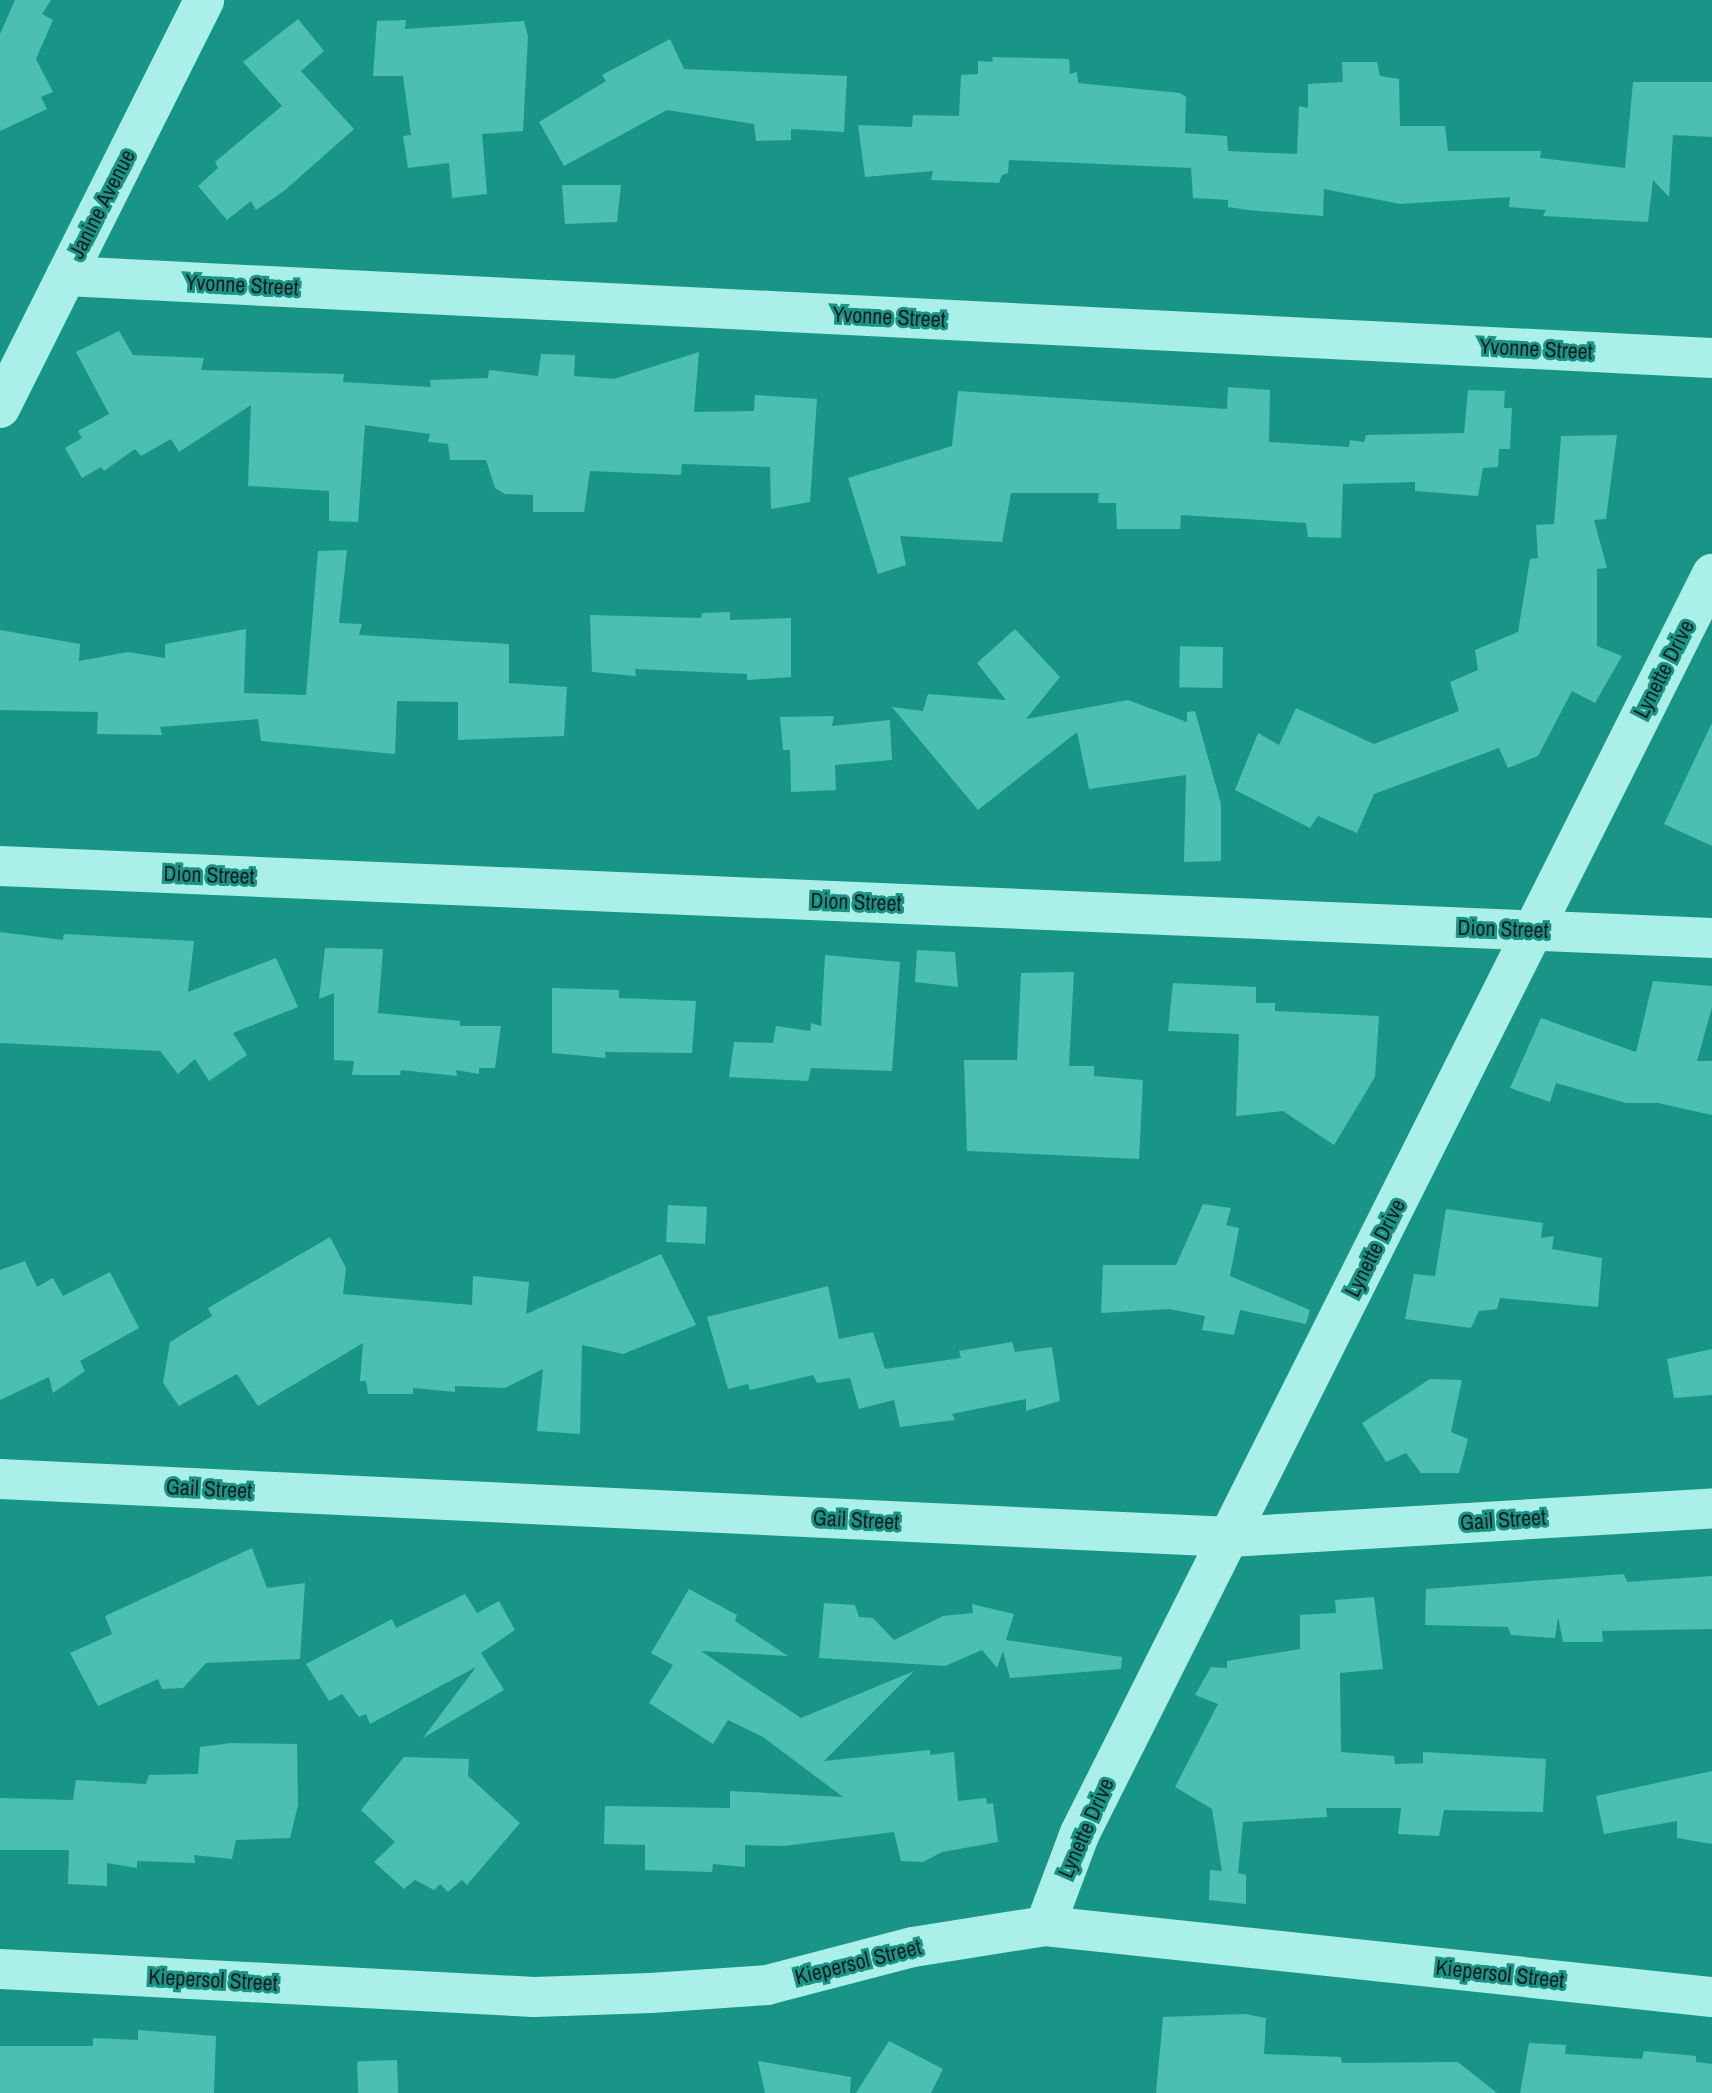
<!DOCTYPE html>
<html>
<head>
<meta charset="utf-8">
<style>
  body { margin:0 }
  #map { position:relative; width:1712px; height:2093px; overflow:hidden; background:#199587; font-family:"Archivo Narrow",sans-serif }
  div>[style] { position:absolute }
  .building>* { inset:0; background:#4abfb2; transform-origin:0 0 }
  .minor>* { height:40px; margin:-20px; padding:0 20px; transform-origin:20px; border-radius:20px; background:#aaf0e8 }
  span { translate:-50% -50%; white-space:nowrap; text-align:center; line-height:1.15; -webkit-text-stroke:6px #199587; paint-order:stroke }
  .street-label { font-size:22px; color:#1d1d1d }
</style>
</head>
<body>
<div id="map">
  <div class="building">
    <i style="clip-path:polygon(15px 0,51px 0,42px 14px,53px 20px,36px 59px,53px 92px,41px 97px,47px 109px,0 131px,0 34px)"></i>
    <i style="clip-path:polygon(298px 19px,324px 51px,301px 71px,354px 129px,284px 191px,256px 210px,251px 201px,227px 220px,198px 186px,218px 168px,215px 162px,282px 106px,243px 62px)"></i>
    <i style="clip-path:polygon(406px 20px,405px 29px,524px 21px,528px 37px,523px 131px,482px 134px,487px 194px,452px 198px,449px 163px,408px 168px,403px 136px,411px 135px,403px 76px,373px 76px,377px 21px)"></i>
    <i style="clip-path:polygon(670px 39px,684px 69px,847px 76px,844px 132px,791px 129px,791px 140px,756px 141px,754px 124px,667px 110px,564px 166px,539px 122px,606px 81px,602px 75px)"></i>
    <i style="clip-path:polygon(992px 57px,1069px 59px,1070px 74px,1077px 72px,1078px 83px,1180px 93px,1186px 97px,1185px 133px,1227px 136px,1228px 151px,1297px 154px,1299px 106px,1308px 108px,1308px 84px,1343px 82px,1342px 62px,1377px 62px,1380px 76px,1399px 79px,1400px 126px,1445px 126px,1448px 151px,1541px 151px,1540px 158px,1625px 168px,1633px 82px,1712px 82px,1712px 137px,1673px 135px,1669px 197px,1653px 180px,1648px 222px,1543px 216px,1546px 210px,1509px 207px,1510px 197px,1400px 204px,1324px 189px,1323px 216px,1248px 210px,1228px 207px,1228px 200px,1193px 198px,1191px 168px,1009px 160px,1008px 173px,1002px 175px,999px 183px,931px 180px,933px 171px,865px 177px,858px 125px,912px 127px,913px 115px,959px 116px,961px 75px,978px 74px,978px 61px,993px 62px)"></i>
    <i style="clip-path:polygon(562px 185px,621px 185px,617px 222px,565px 224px)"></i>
    <i style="clip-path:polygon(119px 331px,133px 355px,204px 358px,201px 370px,344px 374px,343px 382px,431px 387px,430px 380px,488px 378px,489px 370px,538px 376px,541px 354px,575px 355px,574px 376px,614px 379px,699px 352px,694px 412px,754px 411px,755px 395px,817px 399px,810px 502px,771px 509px,770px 467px,682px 464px,681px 475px,590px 471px,584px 512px,533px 512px,533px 495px,505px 494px,495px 488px,486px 460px,450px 460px,448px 444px,428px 442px,430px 434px,365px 425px,358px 522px,329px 521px,329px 491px,248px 486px,251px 405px,179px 452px,171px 439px,141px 456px,135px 449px,104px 471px,101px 467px,82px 478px,65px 448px,82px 438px,78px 431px,109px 414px,76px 352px)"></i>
    <i style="clip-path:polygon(1228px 387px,1270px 390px,1269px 442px,1349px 447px,1350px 440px,1364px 442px,1366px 435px,1464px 433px,1468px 390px,1505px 391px,1504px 408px,1512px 408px,1510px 449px,1499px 449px,1498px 467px,1483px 468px,1478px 496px,1415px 491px,1415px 482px,1343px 484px,1341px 538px,1308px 537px,1306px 523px,1181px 515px,1180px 529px,1117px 529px,1116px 503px,1098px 503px,1099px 493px,1011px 493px,1002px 542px,900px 536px,906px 565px,878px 574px,848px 478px,952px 446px,958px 391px,1227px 409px)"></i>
    <i style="clip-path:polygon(1617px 435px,1606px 519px,1594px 520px,1607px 568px,1597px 569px,1597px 646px,1622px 656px,1595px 703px,1572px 691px,1538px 756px,1508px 768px,1499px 748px,1374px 794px,1357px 833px,1318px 816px,1310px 828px,1235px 790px,1258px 733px,1279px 745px,1296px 708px,1374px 744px,1459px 711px,1450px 682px,1478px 670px,1475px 650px,1518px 632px,1530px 559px,1538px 558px,1536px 525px,1554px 524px,1561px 436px)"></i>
    <i style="clip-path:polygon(347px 550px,339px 623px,362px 624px,359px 635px,509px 644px,509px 683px,567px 687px,564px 736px,458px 740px,458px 702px,397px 701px,395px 754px,261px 741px,258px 719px,160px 727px,162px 735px,97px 734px,98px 712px,0 710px,0 630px,80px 644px,79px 661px,128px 652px,165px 658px,165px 644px,246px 629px,244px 693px,306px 695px,318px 551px)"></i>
    <i style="clip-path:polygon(730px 612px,730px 620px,791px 618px,791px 677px,747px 680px,747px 674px,635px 669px,636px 676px,592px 672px,590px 615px,701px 618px,702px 613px)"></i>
    <i style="clip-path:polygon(1015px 629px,1060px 677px,1026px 719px,1128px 700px,1187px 722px,1187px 712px,1195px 711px,1221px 804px,1221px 861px,1184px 862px,1186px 775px,1089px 789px,1077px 732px,978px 810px,892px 707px,923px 711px,928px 694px,1006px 700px,977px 663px)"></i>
    <i style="left:1223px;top:647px;width:41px;height:43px;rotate:91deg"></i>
    <i style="clip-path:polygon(834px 716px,832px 726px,890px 720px,892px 760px,835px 765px,836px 790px,791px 792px,790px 750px,783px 750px,780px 717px)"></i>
    <i style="clip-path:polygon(1712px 723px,1712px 846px,1664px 824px)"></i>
    <i style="clip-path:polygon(0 932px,63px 940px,64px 934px,194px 941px,188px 992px,276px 958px,298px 1007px,233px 1033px,247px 1055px,209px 1081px,195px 1059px,178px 1074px,160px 1051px,0 1043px)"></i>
    <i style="clip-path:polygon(325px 948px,383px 949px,378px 1013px,460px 1021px,460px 1026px,501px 1026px,495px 1068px,479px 1068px,479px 1074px,456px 1070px,457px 1076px,401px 1070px,400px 1075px,352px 1075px,354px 1061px,334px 1060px,334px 993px,319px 999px)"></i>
    <i style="clip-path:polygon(917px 950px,955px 952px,958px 987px,915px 982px)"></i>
    <i style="clip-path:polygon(825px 955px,900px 962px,892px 1071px,811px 1068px,808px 1081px,729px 1077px,734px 1042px,773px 1043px,776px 1026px,810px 1031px,811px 1023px,821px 1026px)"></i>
    <i style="clip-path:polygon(1074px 972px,1069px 1066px,1094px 1066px,1094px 1076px,1143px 1080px,1139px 1159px,967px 1151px,964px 1060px,1017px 1060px,1021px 973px)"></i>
    <i style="clip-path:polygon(1653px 981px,1712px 986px,1712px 1007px,1697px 1061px,1712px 1061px,1712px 1115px,1658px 1103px,1626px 1103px,1556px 1083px,1550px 1102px,1510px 1088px,1541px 1018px,1636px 1052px)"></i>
    <i style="clip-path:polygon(1173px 983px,1256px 987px,1256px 1003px,1275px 1003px,1275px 1011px,1379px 1016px,1375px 1077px,1334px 1145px,1283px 1111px,1236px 1116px,1239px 1034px,1168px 1031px)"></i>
    <i style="clip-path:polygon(552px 988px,619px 990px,619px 998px,696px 1001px,692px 1053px,605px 1052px,606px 1058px,552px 1053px)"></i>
    <i style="clip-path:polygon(1203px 1204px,1231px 1208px,1226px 1225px,1239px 1228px,1230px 1276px,1310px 1310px,1306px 1324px,1240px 1310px,1234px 1335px,1202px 1330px,1205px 1316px,1169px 1309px,1101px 1313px,1103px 1265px,1176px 1265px)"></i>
    <i style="left:668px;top:1205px;width:39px;height:37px;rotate:3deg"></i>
    <i style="clip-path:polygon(1446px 1209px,1543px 1223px,1541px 1238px,1554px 1236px,1552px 1249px,1602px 1258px,1598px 1307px,1500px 1298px,1497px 1309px,1479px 1311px,1471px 1328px,1405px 1319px,1414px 1274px,1435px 1276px)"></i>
    <i style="clip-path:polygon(330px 1237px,346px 1268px,343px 1294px,472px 1305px,473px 1276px,529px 1282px,526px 1314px,661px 1254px,696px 1325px,623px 1354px,582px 1345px,580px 1434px,537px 1431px,543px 1369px,505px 1388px,455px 1386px,455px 1392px,413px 1388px,413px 1394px,368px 1394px,366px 1381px,360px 1381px,363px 1343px,258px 1406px,237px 1374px,179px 1406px,163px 1383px,170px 1342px,212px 1316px,208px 1308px)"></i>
    <i style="clip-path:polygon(25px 1261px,37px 1287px,53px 1278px,63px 1296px,110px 1272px,139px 1328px,80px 1361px,85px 1371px,53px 1393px,49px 1377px,0 1400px,0 1270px)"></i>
    <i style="clip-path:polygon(828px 1286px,839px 1339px,873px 1332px,885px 1369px,961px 1358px,959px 1351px,1012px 1342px,1015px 1352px,1052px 1347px,1060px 1401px,1026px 1411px,1026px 1399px,952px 1414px,955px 1420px,900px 1427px,894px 1400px,859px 1409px,850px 1378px,817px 1383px,813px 1375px,750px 1390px,748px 1384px,728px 1389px,707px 1317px)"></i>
    <i style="clip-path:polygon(1712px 1349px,1712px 1395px,1674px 1398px,1667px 1359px)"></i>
    <i style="clip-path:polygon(1430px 1379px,1462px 1380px,1451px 1432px,1468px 1439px,1459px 1473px,1421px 1473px,1406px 1453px,1386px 1462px,1362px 1423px)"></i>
    <i style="clip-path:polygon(252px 1548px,267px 1588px,305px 1583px,300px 1659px,206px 1663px,183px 1688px,162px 1689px,158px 1679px,98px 1706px,70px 1653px,112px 1634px,105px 1616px)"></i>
    <i style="clip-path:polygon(1624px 1574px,1627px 1582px,1712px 1576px,1712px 1629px,1602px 1631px,1603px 1642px,1563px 1642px,1558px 1617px,1555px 1638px,1511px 1635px,1508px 1627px,1425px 1625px,1426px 1589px)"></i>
    <i style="clip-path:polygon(689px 1589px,737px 1615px,735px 1621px,788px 1656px,701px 1651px,801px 1718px,914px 1671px,824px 1761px,930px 1750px,930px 1755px,954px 1752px,958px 1801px,986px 1798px,987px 1804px,993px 1803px,998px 1842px,942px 1852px,923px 1862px,901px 1861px,894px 1832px,784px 1846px,745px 1845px,745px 1867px,713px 1864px,712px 1872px,645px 1870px,645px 1845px,604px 1844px,605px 1806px,730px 1808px,730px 1791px,843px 1797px,763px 1737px,728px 1720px,713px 1744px,649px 1703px,673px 1665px,651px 1653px)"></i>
    <i style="clip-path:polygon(465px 1594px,477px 1613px,499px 1601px,515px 1630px,481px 1653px,504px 1690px,423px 1738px,476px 1667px,370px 1724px,366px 1714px,359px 1717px,342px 1694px,329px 1701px,306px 1664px,392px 1619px,396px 1628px)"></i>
    <i style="clip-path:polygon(1374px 1597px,1383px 1669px,1340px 1673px,1341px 1752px,1394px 1756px,1395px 1764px,1423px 1763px,1423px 1752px,1546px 1759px,1543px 1812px,1444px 1810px,1439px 1836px,1398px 1834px,1401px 1808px,1326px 1808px,1327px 1817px,1243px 1822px,1238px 1873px,1246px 1875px,1246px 1904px,1209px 1900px,1210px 1870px,1222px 1871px,1212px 1809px,1175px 1787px,1218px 1704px,1195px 1695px,1211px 1667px,1227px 1668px,1227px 1661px,1300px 1649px,1300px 1615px,1336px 1613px,1335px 1600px)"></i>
    <i style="clip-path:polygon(824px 1603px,855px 1605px,859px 1617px,873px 1618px,894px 1640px,943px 1616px,973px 1613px,972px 1604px,1014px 1614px,1006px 1640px,1122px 1657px,1121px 1669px,1010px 1678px,1003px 1651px,997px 1668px,982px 1650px,945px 1666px,819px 1658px)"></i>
    <i style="clip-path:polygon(231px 1743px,297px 1744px,298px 1805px,290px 1838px,236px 1840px,232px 1859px,194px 1855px,195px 1863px,137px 1861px,137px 1868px,107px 1863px,107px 1886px,68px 1884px,69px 1850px,0 1850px,0 1798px,73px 1800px,76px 1780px,146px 1784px,149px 1775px,198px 1774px,200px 1747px)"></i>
    <i style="clip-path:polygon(404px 1757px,469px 1759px,468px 1776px,520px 1823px,467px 1885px,462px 1880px,448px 1892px,440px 1884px,434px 1890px,415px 1880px,404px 1889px,374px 1862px,395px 1842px,361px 1810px)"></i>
    <i style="clip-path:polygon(1712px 1771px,1712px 1844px,1677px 1838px,1677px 1821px,1604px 1834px,1596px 1796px)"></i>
    <i style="clip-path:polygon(1245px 2014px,1266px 2018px,1264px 2054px,1341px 2057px,1342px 2063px,1458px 2062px,1497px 2093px,1156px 2093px,1163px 2017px)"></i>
    <i style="clip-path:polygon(138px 2030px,216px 2036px,214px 2093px,0 2093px,0 2046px,93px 2046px,93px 2038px,138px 2040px)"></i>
    <i style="clip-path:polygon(889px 2041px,943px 2069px,931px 2093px,856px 2093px)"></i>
    <i style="clip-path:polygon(1529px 2043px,1566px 2045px,1565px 2054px,1642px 2059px,1644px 2051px,1696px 2056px,1696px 2062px,1712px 2064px,1712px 2093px,1520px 2093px)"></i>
    <i style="left:397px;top:2060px;width:33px;height:40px;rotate:88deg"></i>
    <i style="clip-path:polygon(758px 2061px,851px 2077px,850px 2093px,765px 2093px)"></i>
  </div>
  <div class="minor">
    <i style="left:66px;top:276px;width:1648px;rotate:2.85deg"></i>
    <i style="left:0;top:408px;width:456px;rotate:-63.4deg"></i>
    <i style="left:0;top:866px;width:1714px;rotate:2.41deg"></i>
    <i style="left:0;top:1479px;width:1231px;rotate:2.7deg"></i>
    <i style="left:1230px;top:1537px;width:483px;rotate:-3.4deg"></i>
    <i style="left:1045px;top:1926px;width:99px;rotate:-69.4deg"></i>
    <i style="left:1080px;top:1833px;width:1409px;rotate:-63.34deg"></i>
    <i style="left:0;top:1969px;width:535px;rotate:3deg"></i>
    <i style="left:534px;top:1997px;width:117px;rotate:-2deg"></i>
    <i style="left:651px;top:1993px;width:116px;rotate:-3.9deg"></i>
    <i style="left:767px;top:1985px;width:151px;rotate:-14.6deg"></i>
    <i style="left:913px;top:1947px;width:134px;rotate:-9deg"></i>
    <i style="left:1045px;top:1926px;width:671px;rotate:6.08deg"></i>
  </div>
  <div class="street-label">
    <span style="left:102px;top:204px;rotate:-63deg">Janine Avenue</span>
    <span style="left:242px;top:285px;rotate:3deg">Yvonne Street</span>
    <span style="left:889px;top:317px;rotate:3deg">Yvonne Street</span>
    <span style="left:1536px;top:349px;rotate:3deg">Yvonne Street</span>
    <span style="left:1664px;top:669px;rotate:-63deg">Lynette Drive</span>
    <span style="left:209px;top:875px;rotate:2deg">Dion Street</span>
    <span style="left:856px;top:902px;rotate:2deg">Dion Street</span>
    <span style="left:1503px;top:929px;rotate:2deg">Dion Street</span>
    <span style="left:1375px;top:1248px;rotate:-63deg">Lynette Drive</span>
    <span style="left:209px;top:1489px;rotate:3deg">Gail Street</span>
    <span style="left:856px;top:1520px;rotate:3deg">Gail Street</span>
    <span style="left:1503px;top:1520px;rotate:-4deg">Gail Street</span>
    <span style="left:1086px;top:1828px;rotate:-66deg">Lynette Drive</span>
    <span style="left:858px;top:1962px;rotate:-14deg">Kiepersol Street</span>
    <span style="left:1500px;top:1974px;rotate:6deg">Kiepersol Street</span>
    <span style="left:213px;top:1980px;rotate:3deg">Kiepersol Street</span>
  </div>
</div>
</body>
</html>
